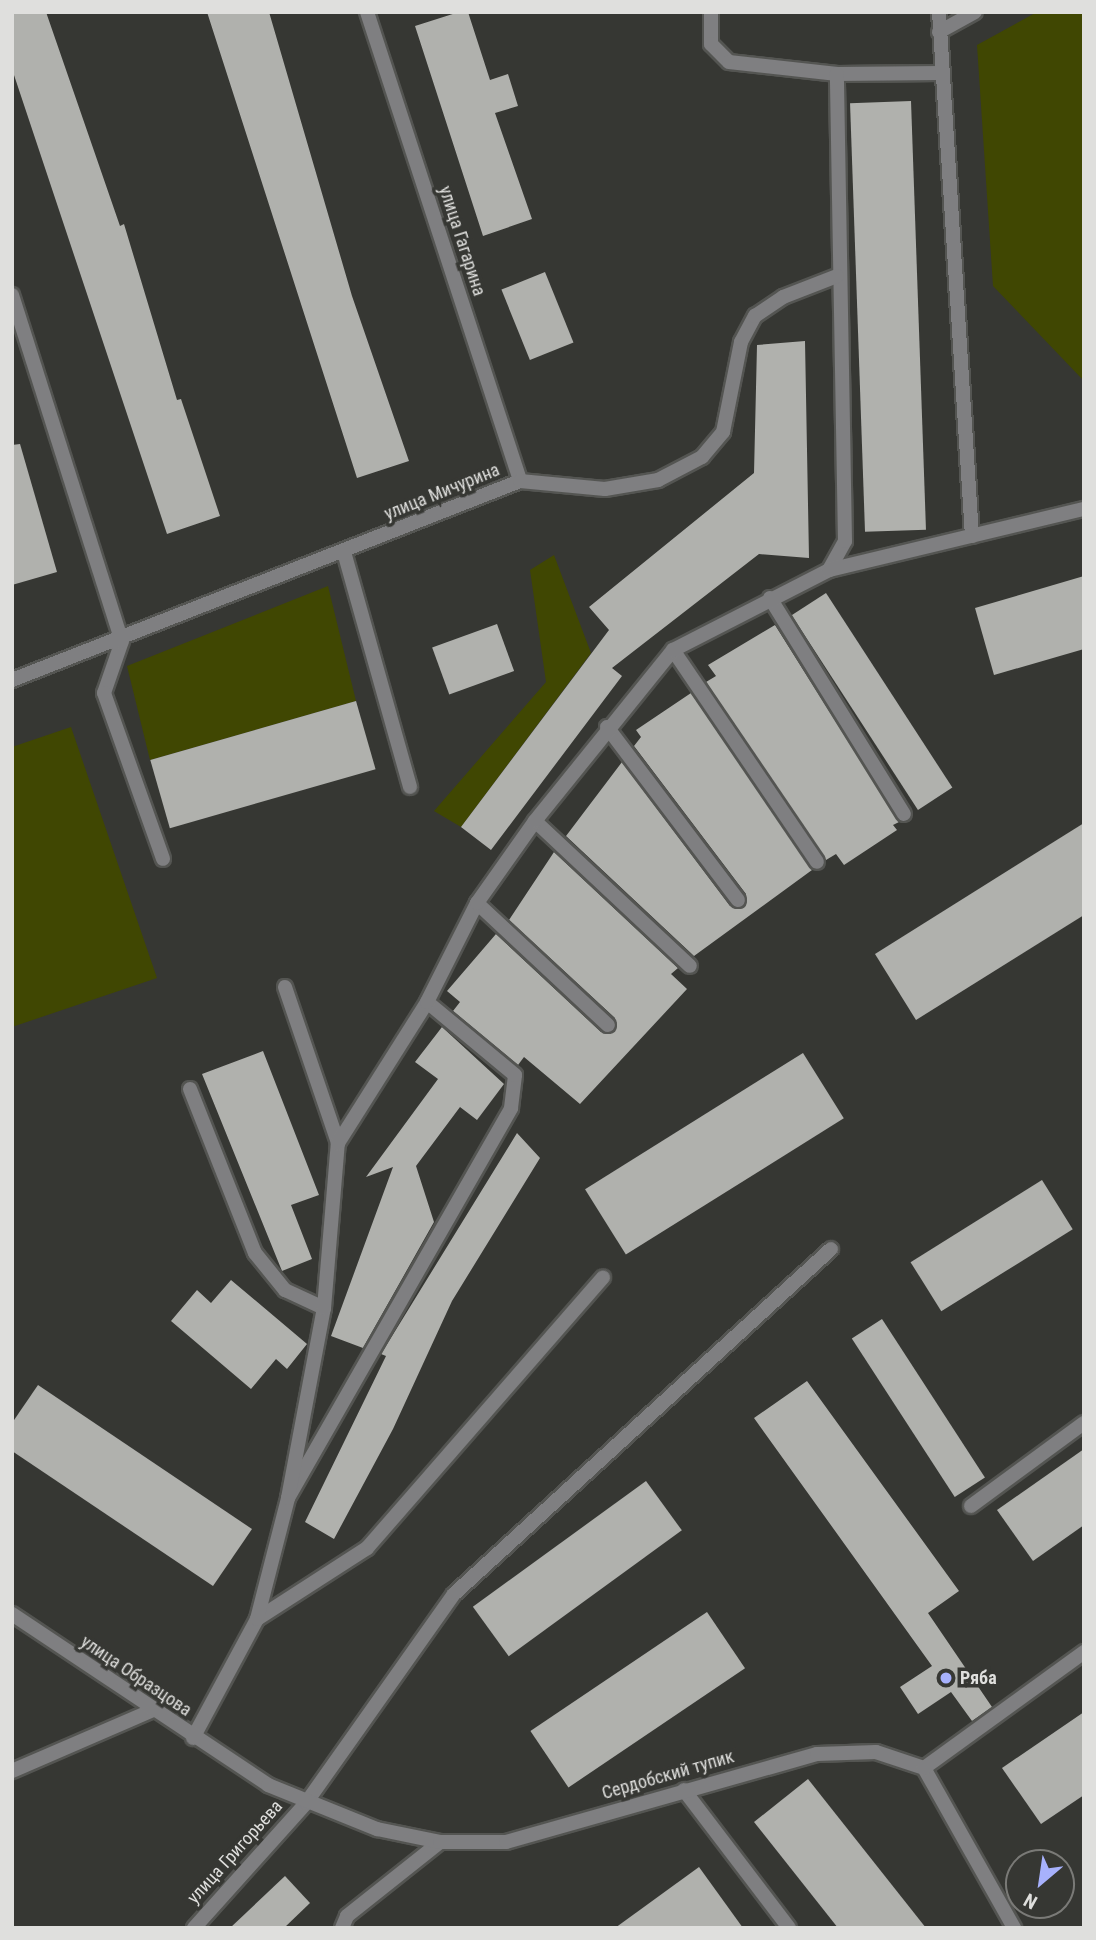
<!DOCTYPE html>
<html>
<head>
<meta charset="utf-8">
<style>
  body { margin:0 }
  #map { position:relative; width:1096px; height:1940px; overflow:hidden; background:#363733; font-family:"Roboto Condensed",sans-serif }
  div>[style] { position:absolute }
  .green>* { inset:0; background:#404702 }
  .building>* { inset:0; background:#b0b1ad; transform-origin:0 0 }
  .roads { filter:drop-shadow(2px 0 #545552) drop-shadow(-2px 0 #545552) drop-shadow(0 2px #545552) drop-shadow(0 -2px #545552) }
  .service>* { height:14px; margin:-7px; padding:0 7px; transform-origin:7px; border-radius:7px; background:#7f7f81 }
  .minor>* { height:14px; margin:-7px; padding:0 7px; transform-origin:7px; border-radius:7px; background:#7f7f81 }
  .tertiary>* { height:14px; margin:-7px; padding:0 7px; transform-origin:7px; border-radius:7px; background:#7f7f81 }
  .dots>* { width:19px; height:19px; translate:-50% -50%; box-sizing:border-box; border:4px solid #363733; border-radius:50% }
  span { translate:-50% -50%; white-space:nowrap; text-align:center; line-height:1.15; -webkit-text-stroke:7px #363733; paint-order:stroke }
  .street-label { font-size:18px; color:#dfdfdd }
  .poi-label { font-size:18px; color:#dfdfdd; font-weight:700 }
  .left { translate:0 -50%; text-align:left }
  .frame { position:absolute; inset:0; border:14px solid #dfdfdd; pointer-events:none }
  .north { position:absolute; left:1005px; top:1849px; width:70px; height:70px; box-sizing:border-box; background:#363733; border:2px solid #7a7a77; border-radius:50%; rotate:209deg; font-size:19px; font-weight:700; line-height:28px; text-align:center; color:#dfdfdd }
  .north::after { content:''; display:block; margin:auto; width:24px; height:32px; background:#a7b1fc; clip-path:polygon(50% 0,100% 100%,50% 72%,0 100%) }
</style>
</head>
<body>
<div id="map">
  <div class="green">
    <i style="clip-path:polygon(1037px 12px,1084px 12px,1084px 381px,993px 286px,977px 45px)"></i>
    <i style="clip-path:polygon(554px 555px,591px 653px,461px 827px,434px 811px,546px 682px,530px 570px)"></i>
    <i style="clip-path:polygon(328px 586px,356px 701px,150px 760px,127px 666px)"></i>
    <i style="clip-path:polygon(71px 727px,157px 978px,12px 1027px,12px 747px)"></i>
  </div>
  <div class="building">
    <i style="clip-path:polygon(12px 12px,46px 12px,120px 226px,124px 224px,177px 400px,181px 399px,220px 516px,167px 534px,12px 69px)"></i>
    <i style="clip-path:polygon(207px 12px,269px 12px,352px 296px,409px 461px,357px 478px)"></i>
    <i style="clip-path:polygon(459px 12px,468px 12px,490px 80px,508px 74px,518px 106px,495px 113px,532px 219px,483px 236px,415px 26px)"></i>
    <i style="left:911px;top:101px;width:429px;height:61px;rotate:88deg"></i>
    <i style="left:545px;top:272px;width:76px;height:47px;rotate:68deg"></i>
    <i style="clip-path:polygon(805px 341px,809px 558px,759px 554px,612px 668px,622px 676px,491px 850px,461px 827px,609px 630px,589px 607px,754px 473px,757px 345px)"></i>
    <i style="clip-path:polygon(20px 444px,57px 572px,12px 585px,12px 445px)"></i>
    <i style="clip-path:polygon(1084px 576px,1084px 649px,994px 675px,975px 608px)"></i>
    <i style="left:826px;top:593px;width:232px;height:41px;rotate:57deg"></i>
    <i style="left:497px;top:624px;width:50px;height:69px;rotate:70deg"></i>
    <i style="clip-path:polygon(775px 625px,899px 822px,893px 825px,897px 830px,844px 865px,836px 854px,826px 860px,706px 682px,716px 676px,708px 665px)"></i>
    <i style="clip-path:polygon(691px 693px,812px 870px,694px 956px,566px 836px,622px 762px,730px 906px,744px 907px,746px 894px,634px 746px,641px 737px,636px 730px)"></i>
    <i style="left:356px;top:701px;width:71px;height:214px;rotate:74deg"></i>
    <i style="clip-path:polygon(1084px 823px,1084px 915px,916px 1020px,875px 954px)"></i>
    <i style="clip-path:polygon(554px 852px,678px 968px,671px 974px,687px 989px,580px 1104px,524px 1057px,518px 1065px,453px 1011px,460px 1002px,447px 991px,496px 934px,601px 1032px,615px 1031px,615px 1018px,509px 920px)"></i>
    <i style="clip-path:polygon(442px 1027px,504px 1084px,477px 1120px,460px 1107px,416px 1166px,434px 1222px,363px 1348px,331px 1336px,393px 1167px,366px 1177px,438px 1079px,415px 1062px)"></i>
    <i style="clip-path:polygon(263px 1051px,319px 1195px,291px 1205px,312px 1259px,282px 1271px,202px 1074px)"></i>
    <i style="left:803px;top:1053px;width:77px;height:257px;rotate:58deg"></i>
    <i style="clip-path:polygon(517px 1133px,540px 1158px,452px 1301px,393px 1429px,334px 1539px,305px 1522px,386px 1356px,381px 1354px)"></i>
    <i style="left:1042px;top:1180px;width:58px;height:155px;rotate:58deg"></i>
    <i style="clip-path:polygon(231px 1280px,307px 1344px,287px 1369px,276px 1359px,251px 1389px,171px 1321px,197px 1290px,211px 1303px)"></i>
    <i style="left:882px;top:1319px;width:189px;height:36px;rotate:57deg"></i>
    <i style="clip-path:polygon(807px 1381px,959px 1591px,928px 1613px,992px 1707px,972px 1721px,951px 1692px,918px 1714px,900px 1687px,932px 1666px,754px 1418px)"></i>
    <i style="clip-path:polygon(38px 1385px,252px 1529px,213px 1586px,12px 1451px,12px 1423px)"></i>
    <i style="clip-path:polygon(1084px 1449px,1084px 1525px,1033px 1561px,997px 1510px)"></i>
    <i style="left:646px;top:1481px;width:61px;height:214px;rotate:54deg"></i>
    <i style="left:707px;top:1612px;width:68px;height:213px;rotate:56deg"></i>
    <i style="clip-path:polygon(1084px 1712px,1084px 1795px,1041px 1824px,1002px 1768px)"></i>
    <i style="clip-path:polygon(808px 1779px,926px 1928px,838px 1928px,754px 1822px)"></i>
    <i style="clip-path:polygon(699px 1867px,743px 1928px,615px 1928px)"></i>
    <i style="clip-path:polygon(285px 1876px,310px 1903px,284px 1928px,230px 1928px)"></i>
  </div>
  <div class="roads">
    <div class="service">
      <i style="left:711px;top:12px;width:32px;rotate:90deg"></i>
      <i style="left:711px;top:44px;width:25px;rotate:45deg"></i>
      <i style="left:729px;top:62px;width:109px;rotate:6.3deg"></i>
      <i style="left:837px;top:74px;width:103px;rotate:-0.6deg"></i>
      <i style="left:939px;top:32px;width:41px;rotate:-29.1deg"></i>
      <i style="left:344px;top:552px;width:244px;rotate:74.3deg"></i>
      <i style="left:829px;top:570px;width:33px;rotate:-61deg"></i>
      <i style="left:845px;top:541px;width:467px;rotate:-91deg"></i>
      <i style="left:770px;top:598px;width:254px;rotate:58.2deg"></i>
      <i style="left:122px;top:641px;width:55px;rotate:109.1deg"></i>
      <i style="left:104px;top:693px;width:176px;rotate:70.4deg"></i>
      <i style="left:673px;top:650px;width:256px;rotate:55.8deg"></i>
      <i style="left:607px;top:727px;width:217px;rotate:52.9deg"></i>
      <i style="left:535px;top:821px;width:212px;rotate:43.1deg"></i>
      <i style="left:477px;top:903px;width:179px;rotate:43deg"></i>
      <i style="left:190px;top:1089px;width:176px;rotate:68.4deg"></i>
      <i style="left:255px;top:1253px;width:48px;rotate:51deg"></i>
      <i style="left:285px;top:1290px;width:43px;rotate:24.8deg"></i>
      <i style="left:288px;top:1498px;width:449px;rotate:-60.2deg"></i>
      <i style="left:511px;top:1108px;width:33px;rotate:-83deg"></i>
      <i style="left:515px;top:1075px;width:114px;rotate:-140.3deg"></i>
      <i style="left:971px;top:1506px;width:140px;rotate:-36.3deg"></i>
      <i style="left:257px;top:1619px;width:131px;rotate:-32.8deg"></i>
      <i style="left:367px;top:1548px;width:359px;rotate:-48.9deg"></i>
      <i style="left:12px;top:1771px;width:154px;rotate:-23.4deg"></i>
      <i style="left:194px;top:1928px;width:168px;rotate:-48.1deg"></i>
      <i style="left:306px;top:1803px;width:256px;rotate:-54.7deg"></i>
      <i style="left:454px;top:1594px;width:511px;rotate:-42.46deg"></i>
    </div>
    <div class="minor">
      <i style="left:367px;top:12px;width:493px;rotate:71.9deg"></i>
      <i style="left:939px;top:12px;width:525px;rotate:86.4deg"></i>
      <i style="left:12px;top:295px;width:363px;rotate:72.4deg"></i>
      <i style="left:12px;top:680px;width:546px;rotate:-21.39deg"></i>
      <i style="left:520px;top:481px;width:85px;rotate:5.4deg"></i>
      <i style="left:605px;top:489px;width:54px;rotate:-9.6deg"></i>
      <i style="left:658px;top:480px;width:50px;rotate:-27.6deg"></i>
      <i style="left:702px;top:457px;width:33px;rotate:-50deg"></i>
      <i style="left:723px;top:432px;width:92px;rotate:-78.7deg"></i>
      <i style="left:741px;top:342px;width:30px;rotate:-62deg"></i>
      <i style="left:755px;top:316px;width:34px;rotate:-34deg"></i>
      <i style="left:783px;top:297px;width:58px;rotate:-21.3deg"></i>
      <i style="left:285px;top:987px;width:165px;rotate:71.2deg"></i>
      <i style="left:193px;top:1738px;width:135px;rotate:-61.7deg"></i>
      <i style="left:257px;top:1619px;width:125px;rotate:-75.6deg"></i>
      <i style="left:288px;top:1498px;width:193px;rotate:-79.3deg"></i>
      <i style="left:324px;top:1308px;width:166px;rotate:-85.2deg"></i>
      <i style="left:338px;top:1143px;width:167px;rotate:-57.7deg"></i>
      <i style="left:427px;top:1002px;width:111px;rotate:-63.2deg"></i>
      <i style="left:477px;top:903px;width:100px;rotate:-54.7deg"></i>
      <i style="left:535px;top:821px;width:220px;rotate:-51.1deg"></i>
      <i style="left:673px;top:650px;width:175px;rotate:-27.1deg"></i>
      <i style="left:829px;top:570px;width:262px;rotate:-13.5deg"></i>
      <i style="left:924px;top:1768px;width:184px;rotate:60.6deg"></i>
      <i style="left:684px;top:1790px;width:173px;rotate:52.7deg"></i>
      <i style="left:342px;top:1928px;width:13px;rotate:-67deg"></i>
      <i style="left:347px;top:1916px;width:119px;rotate:-38.5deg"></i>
    </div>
    <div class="tertiary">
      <i style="left:12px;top:1614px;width:308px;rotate:33.7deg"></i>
      <i style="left:268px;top:1785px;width:118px;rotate:22deg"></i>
      <i style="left:377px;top:1829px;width:64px;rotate:11.7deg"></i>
      <i style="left:440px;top:1842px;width:66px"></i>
      <i style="left:506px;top:1842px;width:323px;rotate:-15.8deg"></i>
      <i style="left:817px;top:1754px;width:59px;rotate:-1.9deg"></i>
      <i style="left:876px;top:1752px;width:51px;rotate:18.4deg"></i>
      <i style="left:924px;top:1768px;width:198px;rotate:-35.9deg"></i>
    </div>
  </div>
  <div class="dots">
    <i style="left:946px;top:1678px;background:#a7b1fc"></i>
  </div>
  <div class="street-label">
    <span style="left:462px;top:241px;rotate:72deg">улица Гагарина</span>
    <span style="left:442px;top:492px;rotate:-22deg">улица Мичурина</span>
    <span style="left:136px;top:1676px;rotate:34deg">улица Образцова</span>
    <span style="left:668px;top:1775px;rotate:-16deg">Сердобский тупик</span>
    <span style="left:235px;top:1852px;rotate:-48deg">улица Григорьева</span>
  </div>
  <div class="poi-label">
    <span class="left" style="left:960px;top:1678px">Ряба</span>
  </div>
  <div class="frame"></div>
  <div class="north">N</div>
</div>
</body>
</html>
